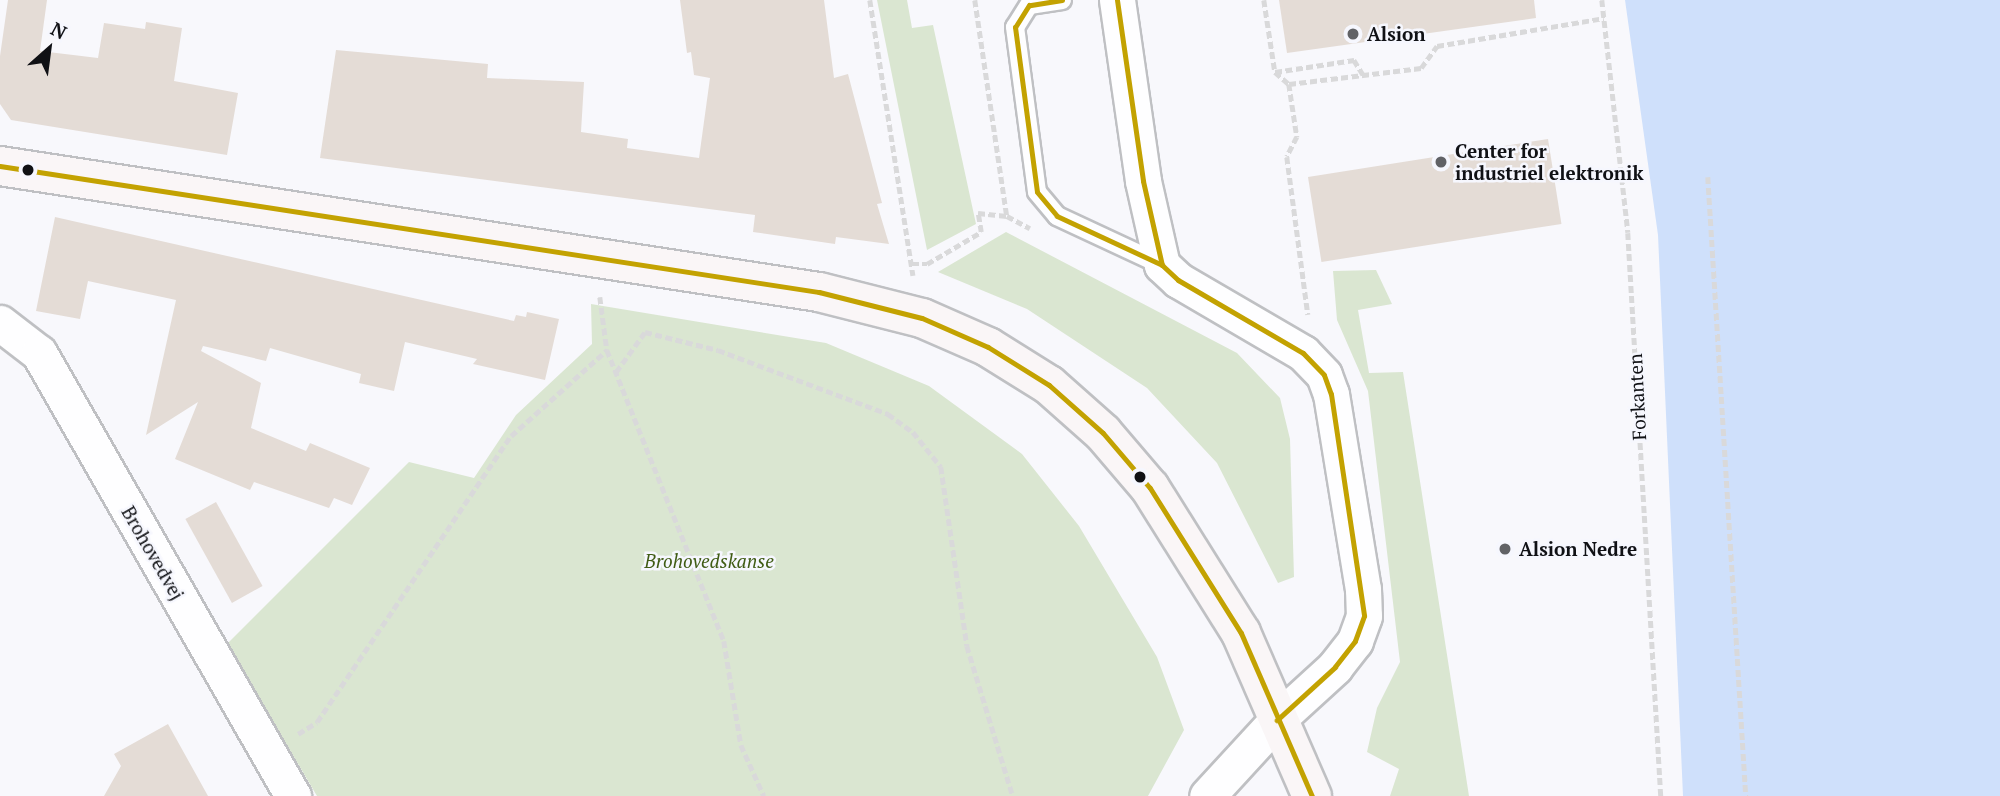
<!DOCTYPE html>
<html>
<head>
<meta charset="utf-8">
<style>
  body { margin:0 }
  #map { position:relative; width:2000px; height:796px; overflow:hidden; background:#f8f8fc; font-family:"PT Serif",serif }
  div>[style] { position:absolute }
  .green>* { inset:0; background:#dae6d1 }
  .water>* { inset:0; background:#cfe0fb }
  .building>* { inset:0; background:#e4dcd6; transform-origin:0 0 }
  .path>* { height:4.5px; margin-top:-2.25px; transform-origin:0; background:repeating-linear-gradient(90deg,#d9d9da 0 7px,transparent 0 10.5px) }
  .roads { filter:drop-shadow(2px 0 #bfc0c3) drop-shadow(-2px 0 #bfc0c3) drop-shadow(0 2px #bfc0c3) drop-shadow(0 -2px #bfc0c3) }
  .lane>* { height:18px; margin:-9px; padding:0 9px; transform-origin:9px; border-radius:9px; background:#fefeff }
  .street>* { height:35px; margin:-17.5px; padding:0 17.5px; transform-origin:17.5px; border-radius:17.5px; background:#fefeff }
  .secondary>* { height:38px; margin:-19px; padding:0 19px; transform-origin:19px; border-radius:19px; background:#faf6f7 }
  .bus-1>* { height:5px; margin:-2.5px; padding:0 2.5px; transform-origin:2.5px; border-radius:2.5px; background:#c3a201 }
  .dots>* { width:19px; height:19px; translate:-50% -50%; box-sizing:border-box; border:4px solid #f6f7fe; border-radius:50% }
  span { translate:-50% -50%; white-space:nowrap; text-align:center; line-height:1.15; -webkit-text-stroke:5px #f6f7fe; paint-order:stroke }
  .poi-label { font-size:19px; color:#101115; font-weight:700 }
  .left { translate:0 -50%; text-align:left }
  .street-label { font-size:19px; color:#101115 }
  .park-label { font-size:19px; color:#405c15; font-style:italic }
  .north { position:absolute; left:14px; top:14px; width:70px; height:70px; -webkit-text-stroke:5px #f6f7fe; paint-order:stroke; rotate:28deg; font-size:19px; font-weight:700; line-height:28px; text-align:center; color:#101115 }
  .north::after { content:''; display:block; margin:auto; width:24px; height:32px; background:#101115; clip-path:polygon(50% 0,100% 100%,50% 72%,0 100%) }
</style>
</head>
<body>
<div id="map">
  <div class="green">
    <i style="clip-path:polygon(877px 0,907px 0,912px 28px,933px 25px,976px 224px,927px 250px)"></i>
    <i style="clip-path:polygon(1006px 232px,1237px 353px,1280px 398px,1290px 439px,1294px 577px,1278px 583px,1217px 463px,1147px 388px,1027px 309px,938px 272px)"></i>
    <i style="clip-path:polygon(1376px 270px,1392px 304px,1358px 310px,1369px 373px,1403px 372px,1469px 796px,1390px 796px,1399px 769px,1367px 752px,1377px 708px,1400px 662px,1368px 391px,1337px 320px,1333px 271px)"></i>
    <i style="clip-path:polygon(591px 304px,826px 343px,929px 386px,1022px 454px,1079px 526px,1157px 657px,1184px 730px,1148px 796px,317px 796px,227px 644px,409px 462px,474px 478px,516px 415px,592px 344px)"></i>
  </div>
  <div class="water">
    <i style="clip-path:polygon(1625px 0,2000px 0,2000px 796px,1683px 796px,1658px 235px)"></i>
  </div>
  <div class="building">
    <i style="clip-path:polygon(8px 0,47px 0,40px 51px,98px 58px,104px 23px,145px 29px,146px 22px,182px 28px,174px 81px,238px 93px,227px 155px,11px 120px,0 104px,0 56px)"></i>
    <i style="clip-path:polygon(680px 0,824px 0,834px 78px,848px 74px,882px 203px,877px 204px,889px 244px,836px 237px,835px 244px,753px 232px,755px 215px,320px 158px,336px 50px,488px 64px,487px 78px,584px 82px,581px 132px,628px 139px,627px 148px,699px 158px,710px 78px,694px 75px,691px 52px,687px 53px)"></i>
    <i style="clip-path:polygon(1279px 0,1534px 0,1536px 18px,1287px 53px)"></i>
    <i style="left:1548px;top:139px;width:86px;height:243px;rotate:81deg"></i>
    <i style="clip-path:polygon(55px 217px,514px 321px,516px 315px,526px 317px,527px 312px,559px 319px,545px 380px,473px 364px,477px 359px,405px 342px,394px 391px,359px 383px,361px 374px,270px 348px,266px 361px,203px 346px,201px 351px,261px 383px,251px 428px,306px 451px,310px 443px,370px 468px,352px 505px,334px 498px,329px 508px,254px 482px,250px 490px,175px 459px,198px 402px,146px 435px,176px 300px,88px 281px,80px 319px,36px 311px)"></i>
    <i style="left:216px;top:502px;width:96px;height:35px;rotate:61deg"></i>
    <i style="clip-path:polygon(168px 724px,208px 796px,104px 796px,121px 766px,114px 754px)"></i>
  </div>
  <div class="path">
    <i style="left:870px;top:0;width:279px;rotate:81.1deg"></i>
    <i style="left:975px;top:0;width:218px;rotate:81.6deg"></i>
    <i style="left:1007px;top:216px;width:26px;rotate:28deg"></i>
    <i style="left:1264px;top:0;width:73px;rotate:81.3deg"></i>
    <i style="left:1275px;top:72px;width:18px;rotate:41deg"></i>
    <i style="left:1289px;top:84px;width:54px;rotate:81.4deg"></i>
    <i style="left:1297px;top:137px;width:22px;rotate:117deg"></i>
    <i style="left:1287px;top:157px;width:159px;rotate:82.4deg"></i>
    <i style="left:1602px;top:0;width:234px;rotate:83.6deg"></i>
    <i style="left:1628px;top:233px;width:564px;rotate:86.65deg"></i>
    <i style="left:1275px;top:72px;width:80px;rotate:-8.6deg"></i>
    <i style="left:1354px;top:60px;width:19px;rotate:58deg"></i>
    <i style="left:1289px;top:84px;width:133px;rotate:-6.9deg"></i>
    <i style="left:1421px;top:68px;width:27px;rotate:-54deg"></i>
    <i style="left:1437px;top:46px;width:169px;rotate:-9.5deg"></i>
    <i style="left:1708px;top:177px;width:620px;rotate:86.49deg"></i>
    <i style="left:912px;top:264px;width:15px"></i>
    <i style="left:927px;top:264px;width:63px;rotate:-30.7deg"></i>
    <i style="left:981px;top:232px;width:19px;rotate:-99deg"></i>
    <i style="left:978px;top:213px;width:29px;rotate:6deg"></i>
    <i style="left:600px;top:297px;width:53px;rotate:82.5deg"></i>
    <i style="left:607px;top:350px;width:314px;rotate:68.1deg"></i>
    <i style="left:724px;top:641px;width:105px;rotate:80.7deg"></i>
    <i style="left:741px;top:745px;width:56px;rotate:65.7deg"></i>
    <i style="left:616px;top:372px;width:49px;rotate:-54.1deg"></i>
    <i style="left:645px;top:332px;width:75px;rotate:13.9deg"></i>
    <i style="left:718px;top:350px;width:182px;rotate:20.6deg"></i>
    <i style="left:888px;top:414px;width:31px;rotate:36deg"></i>
    <i style="left:913px;top:432px;width:45px;rotate:51.3deg"></i>
    <i style="left:941px;top:467px;width:181px;rotate:81.7deg"></i>
    <i style="left:967px;top:646px;width:157px;rotate:73deg"></i>
    <i style="left:298px;top:734px;width:22px;rotate:-32deg"></i>
    <i style="left:317px;top:722px;width:346px;rotate:-55.9deg"></i>
    <i style="left:511px;top:436px;width:129px;rotate:-41.9deg"></i>
  </div>
  <div class="roads">
    <div class="lane">
      <i style="left:1062px;top:0;width:33px;rotate:171deg"></i>
      <i style="left:1029px;top:5px;width:26px;rotate:122deg"></i>
      <i style="left:1015px;top:27px;width:166px;rotate:82.4deg"></i>
      <i style="left:1037px;top:192px;width:31px;rotate:50deg"></i>
      <i style="left:1057px;top:216px;width:116px;rotate:25deg"></i>
    </div>
    <div class="street">
      <i style="left:1117px;top:0;width:183px;rotate:81.8deg"></i>
      <i style="left:1143px;top:181px;width:86px;rotate:77.3deg"></i>
      <i style="left:1162px;top:265px;width:22px;rotate:43deg"></i>
      <i style="left:1178px;top:280px;width:145px;rotate:30.3deg"></i>
      <i style="left:1303px;top:353px;width:30px;rotate:46deg"></i>
      <i style="left:1324px;top:375px;width:20px;rotate:70deg"></i>
      <i style="left:1331px;top:394px;width:198px;rotate:80.7deg"></i>
      <i style="left:1363px;top:589px;width:27px;rotate:88deg"></i>
      <i style="left:1364px;top:616px;width:27px;rotate:110deg"></i>
      <i style="left:1355px;top:641px;width:33px;rotate:128deg"></i>
      <i style="left:1335px;top:667px;width:79px;rotate:137.6deg"></i>
      <i style="left:1277px;top:720px;width:103px;rotate:132.6deg"></i>
      <i style="left:0;top:323px;width:49px;rotate:37.6deg"></i>
      <i style="left:39px;top:353px;width:511px;rotate:60.17deg"></i>
    </div>
    <div class="secondary">
      <i style="left:0;top:166px;width:829px;rotate:8.75deg"></i>
      <i style="left:819px;top:292px;width:106px;rotate:14.2deg"></i>
      <i style="left:922px;top:318px;width:72px;rotate:23.7deg"></i>
      <i style="left:988px;top:347px;width:72px;rotate:31.9deg"></i>
      <i style="left:1049px;top:385px;width:72px;rotate:41.6deg"></i>
      <i style="left:1103px;top:433px;width:72px;rotate:49.5deg"></i>
      <i style="left:1150px;top:488px;width:171px;rotate:57.9deg"></i>
      <i style="left:1241px;top:633px;width:178px;rotate:66.5deg"></i>
    </div>
  </div>
  <div class="bus-1">
    <i style="left:1062px;top:0;width:33px;rotate:171deg"></i>
    <i style="left:1029px;top:5px;width:26px;rotate:122deg"></i>
    <i style="left:1015px;top:27px;width:166px;rotate:82.4deg"></i>
    <i style="left:1037px;top:192px;width:31px;rotate:50deg"></i>
    <i style="left:1057px;top:216px;width:116px;rotate:25deg"></i>
    <i style="left:1117px;top:0;width:183px;rotate:81.8deg"></i>
    <i style="left:1143px;top:181px;width:86px;rotate:77.3deg"></i>
    <i style="left:1162px;top:265px;width:22px;rotate:43deg"></i>
    <i style="left:1178px;top:280px;width:145px;rotate:30.3deg"></i>
    <i style="left:1303px;top:353px;width:30px;rotate:46deg"></i>
    <i style="left:1324px;top:375px;width:20px;rotate:70deg"></i>
    <i style="left:1331px;top:394px;width:224px;rotate:81.5deg"></i>
    <i style="left:1364px;top:616px;width:27px;rotate:110deg"></i>
    <i style="left:1355px;top:641px;width:33px;rotate:128deg"></i>
    <i style="left:1335px;top:667px;width:79px;rotate:137.6deg"></i>
    <i style="left:0;top:166px;width:829px;rotate:8.75deg"></i>
    <i style="left:819px;top:292px;width:106px;rotate:14.2deg"></i>
    <i style="left:922px;top:318px;width:72px;rotate:23.7deg"></i>
    <i style="left:988px;top:347px;width:72px;rotate:31.9deg"></i>
    <i style="left:1049px;top:385px;width:72px;rotate:41.6deg"></i>
    <i style="left:1103px;top:433px;width:72px;rotate:49.5deg"></i>
    <i style="left:1150px;top:488px;width:171px;rotate:57.9deg"></i>
    <i style="left:1241px;top:633px;width:178px;rotate:66.5deg"></i>
  </div>
  <div class="dots">
    <i style="left:1353px;top:34px;background:#616266"></i>
    <i style="left:1441px;top:162px;background:#616266"></i>
    <i style="left:28px;top:170px;background:#101115"></i>
    <i style="left:1140px;top:477px;background:#101115"></i>
    <i style="left:1505px;top:549px;background:#616266"></i>
  </div>
  <div class="poi-label">
    <span class="left" style="left:1367px;top:34px">Alsion</span>
    <span class="left" style="left:1455px;top:162px">Center for<br>industriel elektronik</span>
    <span class="left" style="left:1519px;top:549px">Alsion Nedre</span>
  </div>
  <div class="street-label">
    <span style="left:1637px;top:397px;rotate:-93deg">Forkanten</span>
    <span style="left:153px;top:553px;rotate:60deg">Brohovedvej</span>
  </div>
  <div class="park-label">
    <span style="left:709px;top:561px">Brohovedskanse</span>
  </div>
  <div class="north">N</div>
</div>
</body>
</html>
